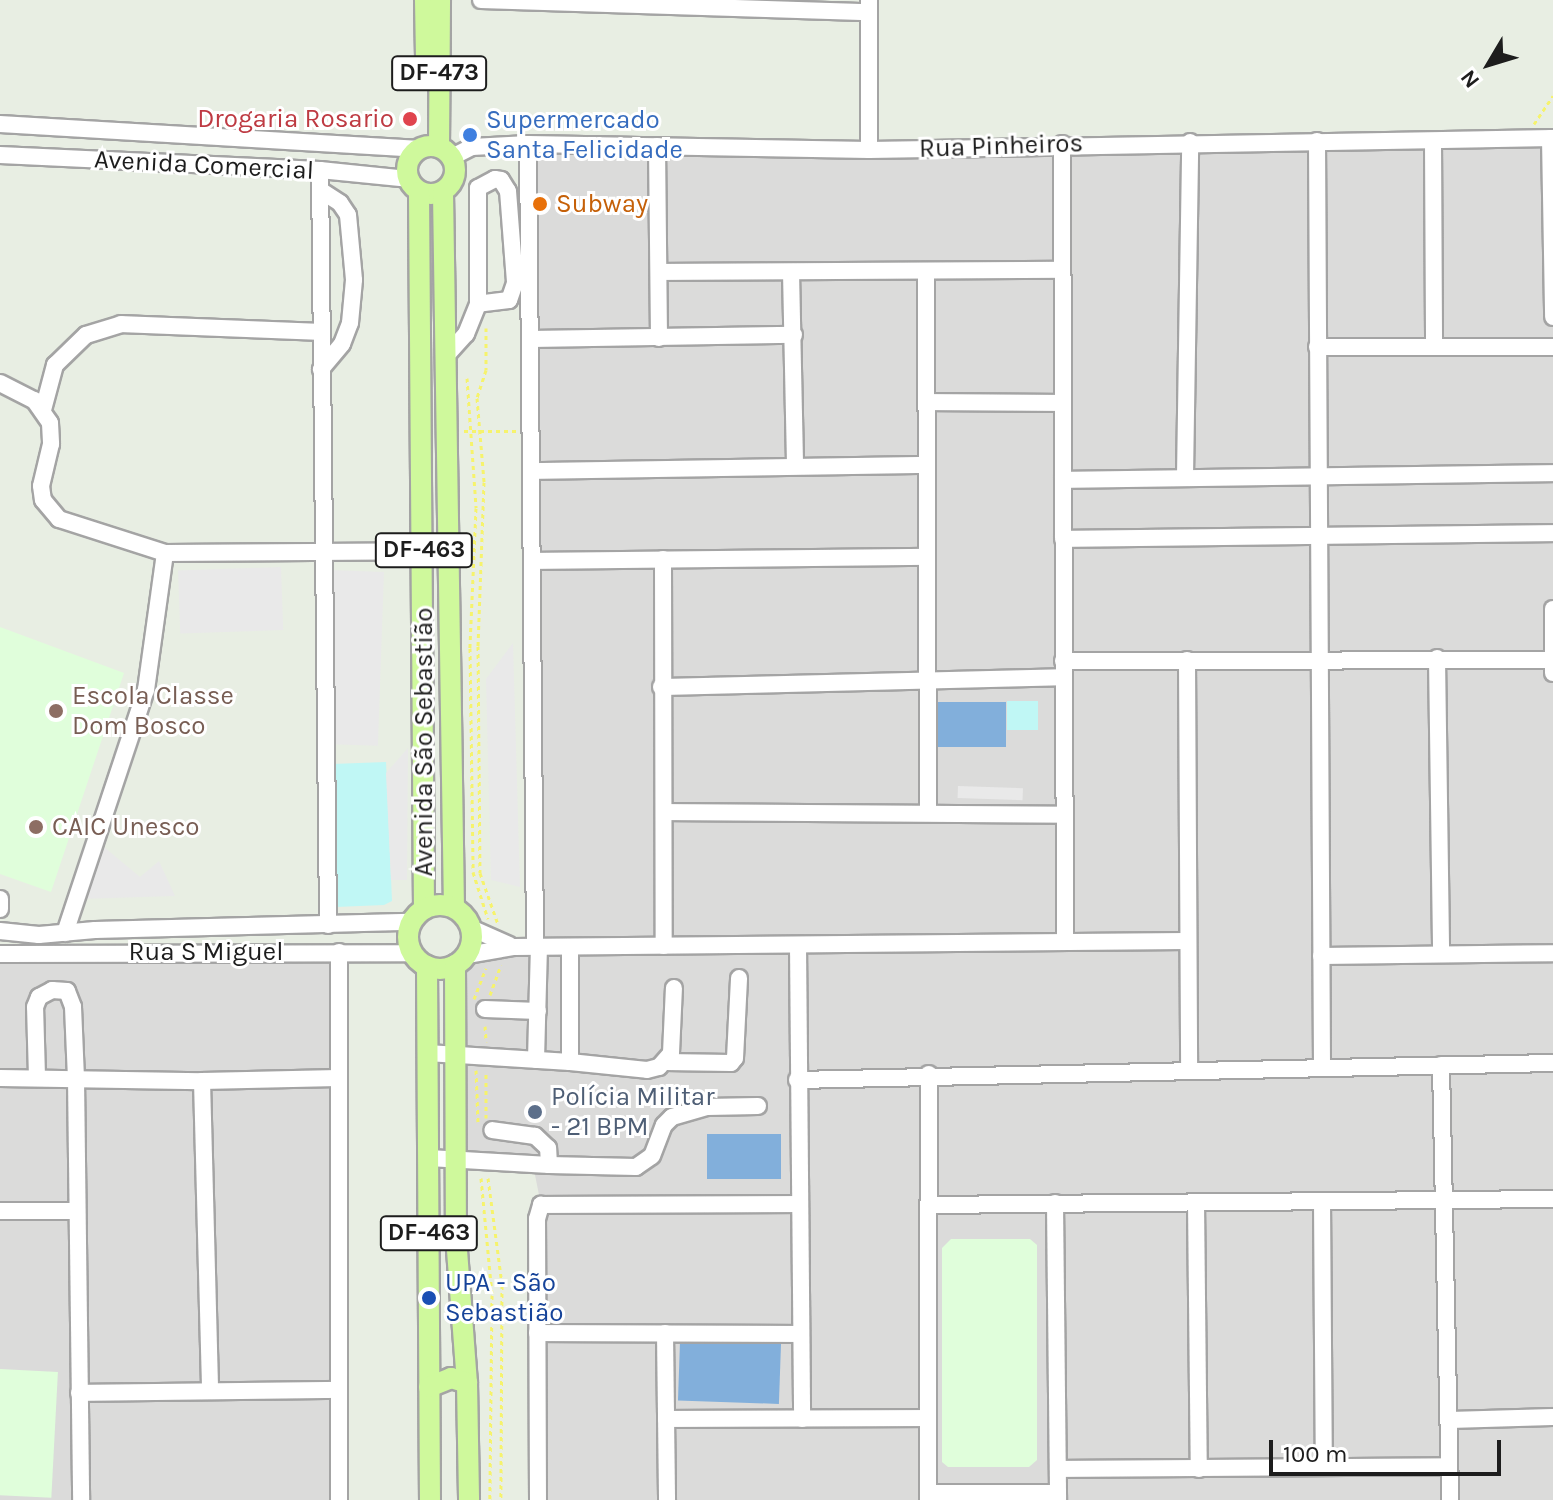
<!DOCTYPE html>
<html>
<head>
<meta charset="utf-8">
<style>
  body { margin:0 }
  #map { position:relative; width:1553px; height:1500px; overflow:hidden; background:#e8eee3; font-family:Karla,sans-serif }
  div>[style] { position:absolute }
  .residential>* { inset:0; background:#dbdbda; transform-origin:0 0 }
  .education>* { inset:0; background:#e0fedb; transform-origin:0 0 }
  .park>* { inset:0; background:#c0f7f5; transform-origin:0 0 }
  .pitch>* { inset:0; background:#82afdb; transform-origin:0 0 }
  .parking>* { inset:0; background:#e9e9e9; transform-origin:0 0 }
  .path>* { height:3px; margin-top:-1.5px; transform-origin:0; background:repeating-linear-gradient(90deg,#f6f36c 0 4px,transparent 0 8px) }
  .roads { filter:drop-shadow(2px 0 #a4a4a4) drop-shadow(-2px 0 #a4a4a4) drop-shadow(0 2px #a4a4a4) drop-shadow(0 -2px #a4a4a4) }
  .minor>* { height:16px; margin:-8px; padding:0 8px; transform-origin:8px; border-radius:8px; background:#fff }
  .major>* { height:20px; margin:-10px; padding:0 10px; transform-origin:10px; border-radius:10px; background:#cff99c }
  .major>.ring { margin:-10px; padding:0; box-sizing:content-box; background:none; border:20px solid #cff99c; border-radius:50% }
  .dots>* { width:22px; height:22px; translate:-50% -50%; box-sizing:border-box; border:4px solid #fff; border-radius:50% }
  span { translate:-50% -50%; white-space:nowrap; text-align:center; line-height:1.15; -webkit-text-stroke:6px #fff; paint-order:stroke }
  .shield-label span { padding:2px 6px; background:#fff; border:2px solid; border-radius:6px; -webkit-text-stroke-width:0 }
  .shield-label { font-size:24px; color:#1d1d1d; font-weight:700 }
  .health-label { font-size:26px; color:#be3a42 }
  .right { translate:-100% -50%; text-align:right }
  .shop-label { font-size:26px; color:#366cbe }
  .left { translate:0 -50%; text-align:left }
  .street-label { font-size:26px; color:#1d1d1d }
  .food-label { font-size:26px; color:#c56008 }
  .education-label { font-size:26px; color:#785e54 }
  .service-label { font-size:26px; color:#4e5e75 }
  .transit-label { font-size:26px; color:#164399 }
  .north { position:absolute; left:1449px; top:24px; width:80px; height:80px; -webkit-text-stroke:6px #fff; paint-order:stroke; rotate:232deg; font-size:22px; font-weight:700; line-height:32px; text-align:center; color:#1d1d1d }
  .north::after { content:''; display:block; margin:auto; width:28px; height:36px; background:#1d1d1d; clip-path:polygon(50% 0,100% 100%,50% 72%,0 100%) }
  .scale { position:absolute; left:1269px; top:1440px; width:232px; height:36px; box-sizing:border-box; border:4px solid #1d1d1d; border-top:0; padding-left:10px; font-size:24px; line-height:28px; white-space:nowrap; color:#1d1d1d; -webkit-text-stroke:6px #fff; paint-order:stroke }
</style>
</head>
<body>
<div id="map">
  <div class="residential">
    <i style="clip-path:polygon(1553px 138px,1553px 1500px,538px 1500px,541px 1205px,533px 1165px,457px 1160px,462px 961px,535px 947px,528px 144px)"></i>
    <i style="left:339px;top:952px;width:548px;height:339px;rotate:90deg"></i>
  </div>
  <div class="education">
    <i style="clip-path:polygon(0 627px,124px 673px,51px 892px,0 874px)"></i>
    <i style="clip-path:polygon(951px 1239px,1030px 1239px,1037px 1245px,1037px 1460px,1029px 1467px,948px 1467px,942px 1462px,942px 1248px)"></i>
    <i style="left:0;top:1369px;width:58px;height:126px;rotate:3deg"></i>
  </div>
  <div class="park">
    <i style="left:1038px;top:701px;width:29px;height:31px;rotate:90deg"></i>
    <i style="clip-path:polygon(386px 762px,392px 901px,384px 905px,336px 907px,332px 764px)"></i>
  </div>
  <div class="pitch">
    <i style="left:936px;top:702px;width:70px;height:45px"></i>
    <i style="left:707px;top:1134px;width:74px;height:45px"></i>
    <i style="left:781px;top:1344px;width:60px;height:101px;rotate:92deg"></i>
  </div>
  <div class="parking">
    <i style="left:281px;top:567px;width:63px;height:103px;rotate:88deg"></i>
    <i style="left:329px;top:570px;width:55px;height:174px;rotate:2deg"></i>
    <i style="clip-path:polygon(513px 643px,520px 887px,491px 880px,486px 679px)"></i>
    <i style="clip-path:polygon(408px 748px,407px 880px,391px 880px,386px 773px)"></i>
    <i style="left:958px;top:786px;width:65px;height:12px;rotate:2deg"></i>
    <i style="clip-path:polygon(98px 842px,140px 877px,159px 861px,175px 896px,79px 899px)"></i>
  </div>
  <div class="path">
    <i style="left:1534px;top:124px;width:34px;rotate:-56deg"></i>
    <i style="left:486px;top:328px;width:42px;rotate:90deg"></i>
    <i style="left:486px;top:370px;width:29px;rotate:108deg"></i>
    <i style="left:477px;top:398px;width:84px;rotate:85.2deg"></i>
    <i style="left:484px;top:482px;width:164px;rotate:92.1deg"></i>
    <i style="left:478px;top:646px;width:227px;rotate:89.5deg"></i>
    <i style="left:480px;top:873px;width:54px;rotate:70.6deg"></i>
    <i style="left:467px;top:378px;width:130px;rotate:86deg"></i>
    <i style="left:476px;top:508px;width:140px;rotate:92.5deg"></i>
    <i style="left:470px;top:648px;width:224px;rotate:89.2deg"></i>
    <i style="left:473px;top:872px;width:49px;rotate:72.3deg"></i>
    <i style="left:464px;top:431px;width:53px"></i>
    <i style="left:490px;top:995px;width:32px;rotate:-70deg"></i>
    <i style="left:474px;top:999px;width:33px;rotate:-69deg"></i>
    <i style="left:485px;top:1026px;width:16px;rotate:86deg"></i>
    <i style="left:476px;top:1070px;width:52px;rotate:87.8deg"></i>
    <i style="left:486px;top:1118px;width:44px;rotate:-90deg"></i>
    <i style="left:481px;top:1178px;width:118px;rotate:84.6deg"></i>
    <i style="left:492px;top:1295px;width:205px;rotate:90.6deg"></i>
    <i style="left:488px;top:1178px;width:108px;rotate:82.5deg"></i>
    <i style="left:502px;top:1285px;width:215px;rotate:90.3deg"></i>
  </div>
  <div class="roads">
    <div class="minor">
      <i style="left:481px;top:0;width:388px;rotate:1.8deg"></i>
      <i style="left:0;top:124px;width:421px;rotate:3.4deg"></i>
      <i style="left:1550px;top:138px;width:179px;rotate:89deg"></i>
      <i style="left:1317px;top:141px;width:926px;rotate:89.69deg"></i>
      <i style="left:1433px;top:142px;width:205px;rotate:89.7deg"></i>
      <i style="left:528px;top:144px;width:803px;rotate:89.5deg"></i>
      <i style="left:1062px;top:144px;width:798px;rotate:89.78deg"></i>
      <i style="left:657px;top:146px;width:192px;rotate:89.4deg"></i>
      <i style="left:869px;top:150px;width:150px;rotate:-90deg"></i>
      <i style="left:0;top:155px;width:320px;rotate:2.7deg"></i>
      <i style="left:320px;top:170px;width:88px;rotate:5.8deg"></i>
      <i style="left:452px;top:157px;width:22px;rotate:-27deg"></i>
      <i style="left:472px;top:147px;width:56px;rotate:-3.1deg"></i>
      <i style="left:528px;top:144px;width:341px;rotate:1deg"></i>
      <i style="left:869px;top:150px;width:684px;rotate:-1.01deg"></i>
      <i style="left:320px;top:170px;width:755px;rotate:89.39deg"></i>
      <i style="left:320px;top:190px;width:24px;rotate:33deg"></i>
      <i style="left:340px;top:203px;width:14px;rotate:56deg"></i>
      <i style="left:348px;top:215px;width:65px;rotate:84.7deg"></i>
      <i style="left:354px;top:280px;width:43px;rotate:95.3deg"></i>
      <i style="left:350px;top:323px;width:22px;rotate:111deg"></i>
      <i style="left:342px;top:344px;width:33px;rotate:130deg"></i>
      <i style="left:926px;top:271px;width:542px;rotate:89.79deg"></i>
      <i style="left:659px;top:272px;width:402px;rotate:-0.3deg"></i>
      <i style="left:791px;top:272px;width:194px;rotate:88.8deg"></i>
      <i style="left:531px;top:339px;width:263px;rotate:-0.9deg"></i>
      <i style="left:1317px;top:347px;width:236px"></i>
      <i style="left:446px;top:356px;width:30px;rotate:-48deg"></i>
      <i style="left:466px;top:334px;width:32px;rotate:-68deg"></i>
      <i style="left:478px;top:304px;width:116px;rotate:-90deg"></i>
      <i style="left:478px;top:188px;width:19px;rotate:-28deg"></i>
      <i style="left:495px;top:179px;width:6px;rotate:9deg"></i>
      <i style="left:501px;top:180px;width:13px;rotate:58deg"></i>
      <i style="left:508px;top:191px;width:92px;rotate:85.6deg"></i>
      <i style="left:515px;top:283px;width:18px;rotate:109deg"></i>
      <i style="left:509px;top:300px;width:31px;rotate:173deg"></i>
      <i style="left:0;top:383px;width:38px;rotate:27deg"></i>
      <i style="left:34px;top:400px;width:28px;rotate:55deg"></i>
      <i style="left:50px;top:423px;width:21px;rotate:87deg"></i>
      <i style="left:51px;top:444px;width:43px;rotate:103.4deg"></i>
      <i style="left:41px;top:486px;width:14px;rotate:82deg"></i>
      <i style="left:43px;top:500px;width:25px;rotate:50deg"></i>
      <i style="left:59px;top:519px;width:111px;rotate:17.8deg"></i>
      <i style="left:165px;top:553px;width:259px;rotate:-0.4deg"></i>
      <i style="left:927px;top:402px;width:134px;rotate:0.4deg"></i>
      <i style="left:43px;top:410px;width:47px;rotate:-75.1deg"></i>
      <i style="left:55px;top:365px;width:43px;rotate:-44.1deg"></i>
      <i style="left:86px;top:335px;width:37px;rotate:-17deg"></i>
      <i style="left:121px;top:324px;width:200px;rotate:2.3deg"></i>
      <i style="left:534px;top:471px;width:392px;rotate:-0.9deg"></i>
      <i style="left:1185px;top:476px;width:334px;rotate:-89.1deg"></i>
      <i style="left:1063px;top:480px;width:490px;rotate:-0.8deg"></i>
      <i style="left:1063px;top:539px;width:490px;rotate:-0.7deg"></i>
      <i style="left:663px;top:559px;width:387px;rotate:89.9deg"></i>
      <i style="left:534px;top:561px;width:391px;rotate:-0.6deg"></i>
      <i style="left:1553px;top:609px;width:64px;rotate:90deg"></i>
      <i style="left:1437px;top:658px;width:296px;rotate:89.2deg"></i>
      <i style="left:1187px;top:660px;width:410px;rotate:89.7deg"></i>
      <i style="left:1063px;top:661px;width:490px;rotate:-0.1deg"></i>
      <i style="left:661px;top:687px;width:403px;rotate:-1.4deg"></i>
      <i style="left:665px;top:812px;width:397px;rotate:0.4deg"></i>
      <i style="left:0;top:899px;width:10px;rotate:90deg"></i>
      <i style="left:471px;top:928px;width:42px;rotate:24.1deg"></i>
      <i style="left:0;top:931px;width:39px;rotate:6deg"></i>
      <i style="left:39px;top:935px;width:56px;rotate:-5.1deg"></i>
      <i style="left:95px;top:930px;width:316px;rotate:-1.5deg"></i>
      <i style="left:65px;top:933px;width:256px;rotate:-71.6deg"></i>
      <i style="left:146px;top:690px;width:138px;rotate:-82.1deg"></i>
      <i style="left:798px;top:945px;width:474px;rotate:89.5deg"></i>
      <i style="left:339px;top:952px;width:548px;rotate:90deg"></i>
      <i style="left:0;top:954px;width:412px;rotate:-0.1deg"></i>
      <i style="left:467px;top:955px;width:48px;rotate:-9.7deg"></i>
      <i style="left:514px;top:947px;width:673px;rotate:-0.51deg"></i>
      <i style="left:1321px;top:956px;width:232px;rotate:-0.7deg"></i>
      <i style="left:485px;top:1009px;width:53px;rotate:2.2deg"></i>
      <i style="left:427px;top:1053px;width:143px;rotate:3.6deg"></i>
      <i style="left:570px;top:1062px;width:114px;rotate:-90deg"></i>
      <i style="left:536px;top:1060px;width:113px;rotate:-88.5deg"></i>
      <i style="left:570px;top:1062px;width:77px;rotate:5.9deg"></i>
      <i style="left:647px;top:1070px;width:12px;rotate:-14deg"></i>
      <i style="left:659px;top:1067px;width:18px;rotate:-49deg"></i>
      <i style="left:671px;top:1053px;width:65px;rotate:-87.4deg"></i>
      <i style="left:666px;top:1062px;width:65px;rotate:0.9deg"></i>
      <i style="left:731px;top:1063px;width:6px;rotate:-51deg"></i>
      <i style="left:735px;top:1058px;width:80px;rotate:-87.1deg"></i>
      <i style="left:1441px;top:1065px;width:435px;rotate:88.8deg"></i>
      <i style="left:37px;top:1077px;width:70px;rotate:-91.6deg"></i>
      <i style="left:35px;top:1007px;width:11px;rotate:-68deg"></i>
      <i style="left:39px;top:997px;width:15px;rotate:-28deg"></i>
      <i style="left:52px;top:990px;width:15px;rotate:4deg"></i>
      <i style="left:67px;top:991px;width:17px;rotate:69deg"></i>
      <i style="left:73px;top:1007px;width:71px;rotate:87.6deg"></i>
      <i style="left:76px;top:1078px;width:422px;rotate:89.3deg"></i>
      <i style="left:0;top:1078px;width:202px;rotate:0.9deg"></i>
      <i style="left:202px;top:1081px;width:136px;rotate:-1.3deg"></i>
      <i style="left:797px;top:1080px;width:756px;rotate:-1.29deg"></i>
      <i style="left:202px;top:1081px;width:310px;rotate:88.5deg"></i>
      <i style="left:429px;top:1158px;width:120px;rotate:3.3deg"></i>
      <i style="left:549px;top:1165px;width:17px;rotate:-93deg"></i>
      <i style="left:548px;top:1148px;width:18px;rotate:-137deg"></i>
      <i style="left:535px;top:1136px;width:43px;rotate:-172.1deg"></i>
      <i style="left:549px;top:1165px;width:87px;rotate:1.3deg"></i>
      <i style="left:636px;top:1167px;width:19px;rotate:-35deg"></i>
      <i style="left:652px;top:1156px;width:33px;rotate:-69deg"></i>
      <i style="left:664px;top:1125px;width:11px;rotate:-45deg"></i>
      <i style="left:672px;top:1117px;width:36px;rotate:-16deg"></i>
      <i style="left:707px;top:1107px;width:51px;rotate:-1.1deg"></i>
      <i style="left:1322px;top:1201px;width:266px;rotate:89.6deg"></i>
      <i style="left:1196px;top:1202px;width:267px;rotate:89.4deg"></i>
      <i style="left:1055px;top:1203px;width:297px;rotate:89.4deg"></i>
      <i style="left:928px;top:1205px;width:625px;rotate:-0.55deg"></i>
      <i style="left:0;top:1211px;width:77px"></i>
      <i style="left:537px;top:1333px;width:263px;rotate:0.2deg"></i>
      <i style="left:665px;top:1333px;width:167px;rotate:89.3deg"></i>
      <i style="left:79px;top:1393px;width:260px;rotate:-0.7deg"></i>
      <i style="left:666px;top:1419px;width:261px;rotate:-0.2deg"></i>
      <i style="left:1449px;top:1420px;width:104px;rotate:-1.7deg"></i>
      <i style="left:1058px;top:1469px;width:391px;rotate:-0.4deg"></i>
      <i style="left:928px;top:1493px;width:130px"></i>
      <i style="left:538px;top:1500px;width:281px;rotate:-90.2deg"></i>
      <i style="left:537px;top:1219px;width:15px;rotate:-74deg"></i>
      <i style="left:541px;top:1205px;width:258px;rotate:-0.2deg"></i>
      <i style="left:928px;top:1500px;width:426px;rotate:-89.9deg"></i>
    </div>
    <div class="major">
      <i style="left:425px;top:0;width:60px;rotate:89deg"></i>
      <i class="ring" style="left:407px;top:146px;width:28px;height:28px"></i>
      <i style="left:439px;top:147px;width:147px;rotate:-89.6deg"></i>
      <i style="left:419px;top:192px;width:717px;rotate:89.6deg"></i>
      <i style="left:443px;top:193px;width:714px;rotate:89.12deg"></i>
      <i class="ring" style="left:408px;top:905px;width:44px;height:44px"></i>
      <i style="left:455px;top:965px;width:272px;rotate:89.8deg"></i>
      <i style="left:456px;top:1237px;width:146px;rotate:85.7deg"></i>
      <i style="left:467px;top:1383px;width:117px;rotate:89deg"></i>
      <i style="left:427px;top:966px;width:534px;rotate:89.68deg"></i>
      <i style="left:429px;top:1387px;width:24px;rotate:-22deg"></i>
      <i style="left:451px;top:1378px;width:17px;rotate:17deg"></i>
    </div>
  </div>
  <div class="dots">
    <i style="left:410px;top:119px;background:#e0444e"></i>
    <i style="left:470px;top:135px;background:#3f7fe0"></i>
    <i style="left:540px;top:204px;background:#e8710a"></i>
    <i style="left:56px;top:711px;background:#8d6e63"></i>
    <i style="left:36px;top:827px;background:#8d6e63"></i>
    <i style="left:535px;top:1112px;background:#5c6f8a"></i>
    <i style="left:429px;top:1298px;background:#1a4fb4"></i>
  </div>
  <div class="shield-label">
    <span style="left:439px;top:73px">DF-473</span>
    <span style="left:424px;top:550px">DF-463</span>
    <span style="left:429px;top:1233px">DF-463</span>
  </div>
  <div class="health-label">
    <span class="right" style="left:394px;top:119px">Drogaria Rosario</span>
  </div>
  <div class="shop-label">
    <span class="left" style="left:486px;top:135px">Supermercado<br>Santa Felicidade</span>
  </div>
  <div class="street-label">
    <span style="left:1001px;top:146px;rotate:-2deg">Rua Pinheiros</span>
    <span style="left:204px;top:165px;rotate:3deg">Avenida Comercial</span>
    <span style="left:424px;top:742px;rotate:-90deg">Avenida São Sebastião</span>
    <span style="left:206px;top:952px">Rua S Miguel</span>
  </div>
  <div class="food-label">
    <span class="left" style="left:556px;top:204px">Subway</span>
  </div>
  <div class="education-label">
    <span class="left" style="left:72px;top:711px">Escola Classe<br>Dom Bosco</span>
    <span class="left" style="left:52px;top:827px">CAIC Unesco</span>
  </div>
  <div class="service-label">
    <span class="left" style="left:551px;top:1112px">Polícia Militar<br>- 21 BPM</span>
  </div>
  <div class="transit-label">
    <span class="left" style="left:445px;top:1298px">UPA - São<br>Sebastião</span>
  </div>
  <div class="north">N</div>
  <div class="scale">100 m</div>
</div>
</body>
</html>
